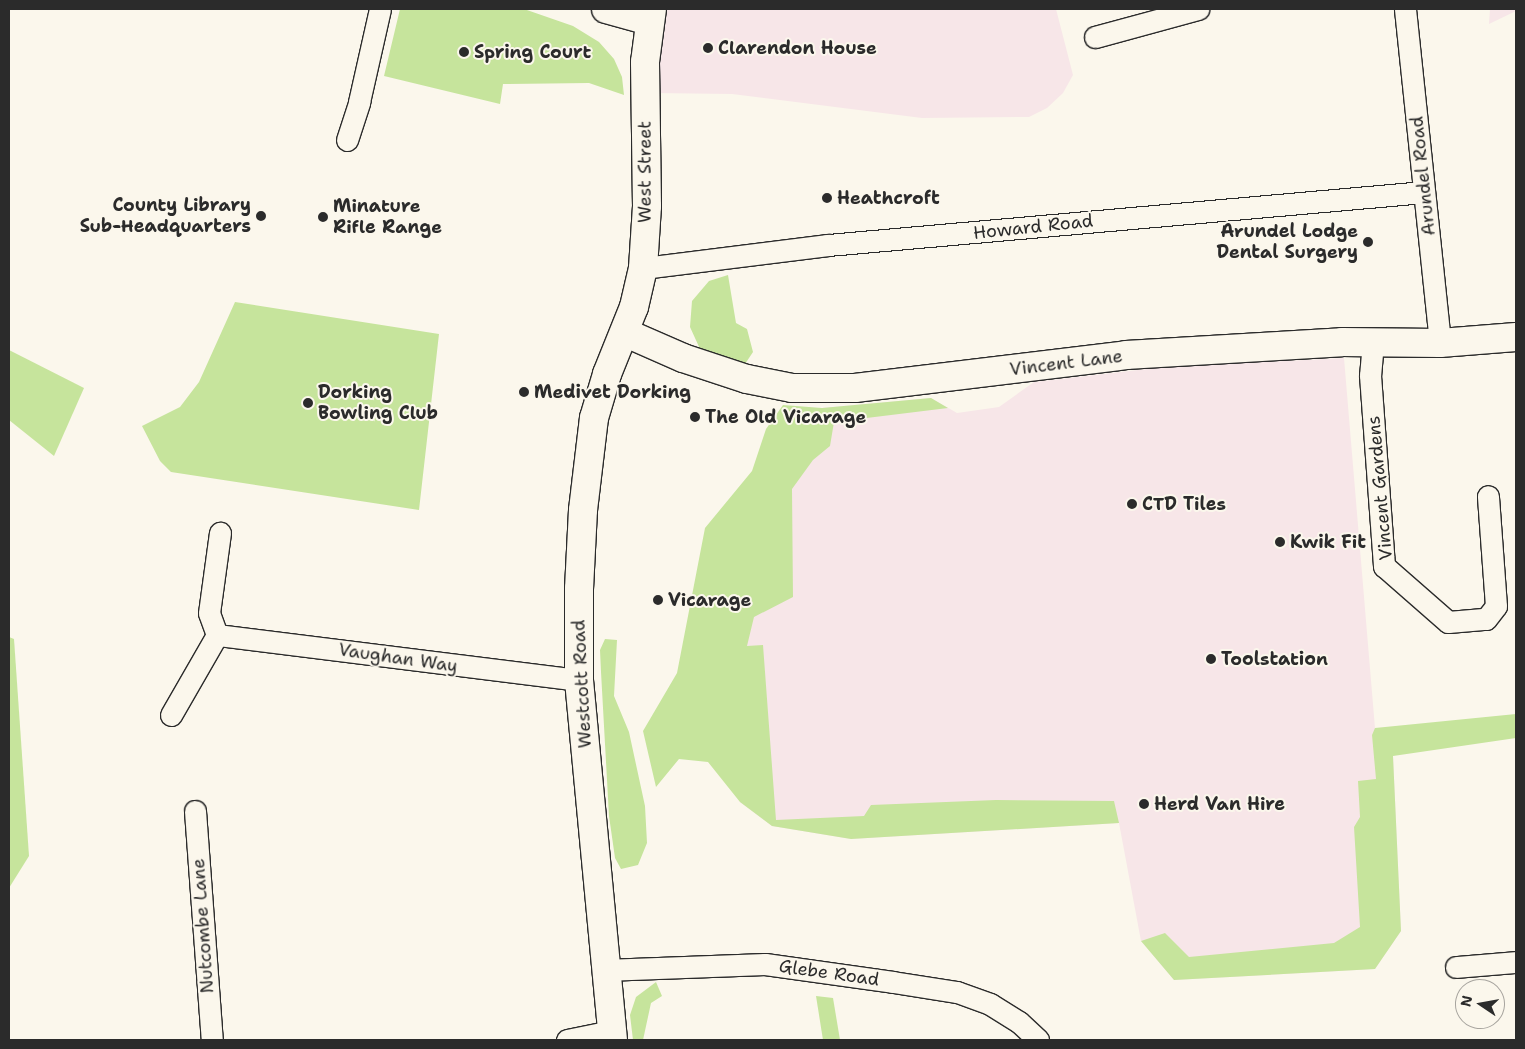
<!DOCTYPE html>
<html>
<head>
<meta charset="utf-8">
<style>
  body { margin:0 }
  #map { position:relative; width:1525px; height:1049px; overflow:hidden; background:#fbf7ec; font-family:"Shantell Sans",sans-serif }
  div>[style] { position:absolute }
  .built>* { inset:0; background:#f7e6e8 }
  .green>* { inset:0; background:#c6e49c }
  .roads { filter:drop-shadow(1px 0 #2b2b2b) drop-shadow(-1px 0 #2b2b2b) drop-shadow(0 1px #2b2b2b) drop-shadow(0 -1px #2b2b2b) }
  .minor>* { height:21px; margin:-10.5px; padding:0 10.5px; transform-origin:10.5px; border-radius:10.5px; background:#fbf7ec }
  .primary>* { height:28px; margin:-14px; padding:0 14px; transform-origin:14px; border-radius:14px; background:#fbf7ec }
  .dots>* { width:14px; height:14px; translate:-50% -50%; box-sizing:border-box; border:2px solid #fbf7ec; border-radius:50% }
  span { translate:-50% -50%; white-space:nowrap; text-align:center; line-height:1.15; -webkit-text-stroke:4px #fbf7ec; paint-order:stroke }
  .poi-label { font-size:18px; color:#2b2b2b; font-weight:700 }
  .left { translate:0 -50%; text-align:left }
  .right { translate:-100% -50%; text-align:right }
  .street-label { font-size:18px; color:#2b2b2b }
  .frame { position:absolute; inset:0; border:10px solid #2b2b2b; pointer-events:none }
  .north { position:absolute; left:1455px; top:979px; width:50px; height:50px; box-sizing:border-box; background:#fbf7ec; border:1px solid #a8a59f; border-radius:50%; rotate:282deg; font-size:14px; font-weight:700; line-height:20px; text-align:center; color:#2b2b2b }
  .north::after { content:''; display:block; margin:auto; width:18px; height:22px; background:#2b2b2b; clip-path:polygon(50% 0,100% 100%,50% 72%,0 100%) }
</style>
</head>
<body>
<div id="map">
  <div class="built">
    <i style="clip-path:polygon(662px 9px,1056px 9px,1073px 75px,1063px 93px,1047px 108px,1029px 117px,922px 118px,732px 94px,652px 93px)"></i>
    <i style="clip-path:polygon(1490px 9px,1516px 9px,1516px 11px,1489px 24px)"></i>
    <i style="clip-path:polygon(1344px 358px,1375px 728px,1393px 756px,1401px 931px,1375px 969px,1174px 980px,1141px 941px,1119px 823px,851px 839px,772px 826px,740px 802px,720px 592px,822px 408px,931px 398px,957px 413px,999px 407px,1034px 382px,1164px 367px)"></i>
  </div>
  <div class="green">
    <i style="clip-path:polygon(400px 9px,524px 9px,573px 26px,599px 42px,614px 59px,622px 77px,624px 95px,589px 83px,503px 84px,500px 104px,384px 76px)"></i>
    <i style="clip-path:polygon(728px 275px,736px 323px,747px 329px,753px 352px,745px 364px,700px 349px,690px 327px,692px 301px,709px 281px)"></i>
    <i style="clip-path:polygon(235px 302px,439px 334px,419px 510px,171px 472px,160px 461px,142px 426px,180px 407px,199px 382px)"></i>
    <i style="clip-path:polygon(9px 350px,84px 388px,54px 456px,9px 420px)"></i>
    <i style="clip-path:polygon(931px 398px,948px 408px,834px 422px,830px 446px,813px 460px,792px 489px,793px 597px,754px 617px,747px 646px,763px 645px,776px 820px,864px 816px,871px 805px,996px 800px,1114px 801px,1119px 823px,851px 839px,772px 826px,740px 802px,708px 762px,679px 759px,656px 787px,643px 731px,677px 673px,705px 528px,752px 471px,766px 429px,783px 405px,822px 408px)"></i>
    <i style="clip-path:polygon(9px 637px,14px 639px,29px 856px,9px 888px)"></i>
    <i style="clip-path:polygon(605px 639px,617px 640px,614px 696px,629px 732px,645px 806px,647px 843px,638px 865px,621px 869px,615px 858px,609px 816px,601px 672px,600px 650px)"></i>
    <i style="clip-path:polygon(1516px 714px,1516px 738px,1393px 756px,1401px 931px,1375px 969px,1174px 980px,1141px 941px,1165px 933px,1189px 957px,1334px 943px,1360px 927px,1354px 827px,1360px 817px,1358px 781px,1376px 779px,1372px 735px,1375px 728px)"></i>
    <i style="clip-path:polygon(656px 982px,662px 996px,651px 1003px,643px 1040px,633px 1040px,630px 1015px,636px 997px)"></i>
    <i style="clip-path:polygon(816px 996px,833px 998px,840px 1040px,823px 1040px)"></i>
  </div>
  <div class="roads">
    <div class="minor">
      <i style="left:1405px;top:9px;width:336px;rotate:84deg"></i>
      <i style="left:1095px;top:37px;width:107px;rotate:-15.2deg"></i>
      <i style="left:347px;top:140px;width:40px;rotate:-72deg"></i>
      <i style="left:359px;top:102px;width:95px;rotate:-77.3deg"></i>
      <i style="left:643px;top:268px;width:186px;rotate:-7.1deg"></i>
      <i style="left:828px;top:245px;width:598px;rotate:-5.08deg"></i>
      <i style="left:1373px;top:342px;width:33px;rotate:95deg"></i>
      <i style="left:1370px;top:375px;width:192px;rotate:85.8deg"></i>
      <i style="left:1384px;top:566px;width:85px;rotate:41.2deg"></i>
      <i style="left:1448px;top:622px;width:38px;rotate:-5deg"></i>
      <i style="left:1486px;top:619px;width:16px;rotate:-52deg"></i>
      <i style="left:1496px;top:606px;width:110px;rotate:-94.2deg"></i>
      <i style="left:217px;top:635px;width:365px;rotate:7.1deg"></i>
      <i style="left:171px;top:715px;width:92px;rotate:-60.1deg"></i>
      <i style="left:217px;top:635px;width:23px;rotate:-110deg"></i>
      <i style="left:209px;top:613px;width:81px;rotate:-82.2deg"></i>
      <i style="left:195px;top:811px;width:230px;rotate:85.8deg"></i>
      <i style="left:1456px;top:967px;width:60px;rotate:-4.8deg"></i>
      <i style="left:604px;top:970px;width:161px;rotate:-2.1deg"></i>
      <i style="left:765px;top:964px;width:129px;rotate:8deg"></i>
      <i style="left:893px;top:982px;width:65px;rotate:8.9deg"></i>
      <i style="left:957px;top:992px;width:35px;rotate:20deg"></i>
      <i style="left:990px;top:1004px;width:34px;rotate:32deg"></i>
      <i style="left:1019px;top:1022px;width:26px;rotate:43deg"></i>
      <i style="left:567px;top:1040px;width:45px;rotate:-11.6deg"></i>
    </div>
    <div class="primary">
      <i style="left:606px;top:9px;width:45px;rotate:15.6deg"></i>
      <i style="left:626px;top:333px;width:62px;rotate:23.7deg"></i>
      <i style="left:683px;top:358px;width:67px;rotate:18.2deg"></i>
      <i style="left:747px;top:379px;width:46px;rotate:11.3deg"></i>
      <i style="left:792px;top:388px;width:63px"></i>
      <i style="left:855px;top:388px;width:273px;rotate:-6.9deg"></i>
      <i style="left:1126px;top:355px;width:216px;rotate:-3.4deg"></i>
      <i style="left:1342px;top:342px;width:98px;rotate:0.6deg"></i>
      <i style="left:1440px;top:343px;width:76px;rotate:-4.5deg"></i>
      <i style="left:613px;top:1040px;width:362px;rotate:-95.4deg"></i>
      <i style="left:579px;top:680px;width:91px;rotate:-90deg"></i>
      <i style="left:579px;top:589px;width:79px;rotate:-87.1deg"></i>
      <i style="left:583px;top:510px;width:93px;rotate:-83.2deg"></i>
      <i style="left:594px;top:418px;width:46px;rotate:-73.5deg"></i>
      <i style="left:607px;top:374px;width:72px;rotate:-68.1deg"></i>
      <i style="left:634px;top:307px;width:40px;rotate:-77deg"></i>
      <i style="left:643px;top:268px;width:62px;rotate:-86.3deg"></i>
      <i style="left:647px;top:206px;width:144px;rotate:-90.8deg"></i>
      <i style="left:645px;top:62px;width:53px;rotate:-82.5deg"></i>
    </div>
  </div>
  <div class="dots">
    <i style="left:708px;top:48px;background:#2b2b2b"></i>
    <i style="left:464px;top:52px;background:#2b2b2b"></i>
    <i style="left:827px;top:198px;background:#2b2b2b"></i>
    <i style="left:261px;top:216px;background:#2b2b2b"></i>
    <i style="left:323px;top:217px;background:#2b2b2b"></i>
    <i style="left:1368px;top:242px;background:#2b2b2b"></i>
    <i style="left:524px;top:392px;background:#2b2b2b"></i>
    <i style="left:308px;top:403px;background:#2b2b2b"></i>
    <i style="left:695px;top:417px;background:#2b2b2b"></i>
    <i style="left:1132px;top:504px;background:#2b2b2b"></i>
    <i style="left:1280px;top:542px;background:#2b2b2b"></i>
    <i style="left:658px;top:600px;background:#2b2b2b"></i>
    <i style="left:1211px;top:659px;background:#2b2b2b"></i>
    <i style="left:1144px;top:804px;background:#2b2b2b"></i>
  </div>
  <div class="poi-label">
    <span class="left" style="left:718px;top:48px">Clarendon House</span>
    <span class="left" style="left:474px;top:52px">Spring Court</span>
    <span class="left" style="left:837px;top:198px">Heathcroft</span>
    <span class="right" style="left:251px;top:216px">County Library<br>Sub-Headquarters</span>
    <span class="left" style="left:333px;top:217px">Minature<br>Rifle Range</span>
    <span class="right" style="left:1358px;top:242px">Arundel Lodge<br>Dental Surgery</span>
    <span class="left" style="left:534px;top:392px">Medivet Dorking</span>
    <span class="left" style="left:318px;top:403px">Dorking<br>Bowling Club</span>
    <span class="left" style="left:705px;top:417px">The Old Vicarage</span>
    <span class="left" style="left:1142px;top:504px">CTD Tiles</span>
    <span class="left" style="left:1290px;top:542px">Kwik Fit</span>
    <span class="left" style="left:668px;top:600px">Vicarage</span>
    <span class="left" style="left:1221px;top:659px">Toolstation</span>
    <span class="left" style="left:1154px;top:804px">Herd Van Hire</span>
  </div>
  <div class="street-label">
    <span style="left:645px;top:172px;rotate:-90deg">West Street</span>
    <span style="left:1423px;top:176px;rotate:-96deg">Arundel Road</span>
    <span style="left:1033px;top:227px;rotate:-6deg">Howard Road</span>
    <span style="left:1066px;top:363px;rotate:-7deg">Vincent Lane</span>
    <span style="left:1380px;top:488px;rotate:-95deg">Vincent Gardens</span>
    <span style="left:398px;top:658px;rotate:8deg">Vaughan Way</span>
    <span style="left:582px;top:684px;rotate:-93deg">Westcott Road</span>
    <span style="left:203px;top:926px;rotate:-94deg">Nutcombe Lane</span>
    <span style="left:829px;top:973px;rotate:8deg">Glebe Road</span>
  </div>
  <div class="frame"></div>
  <div class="north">N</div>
</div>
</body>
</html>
